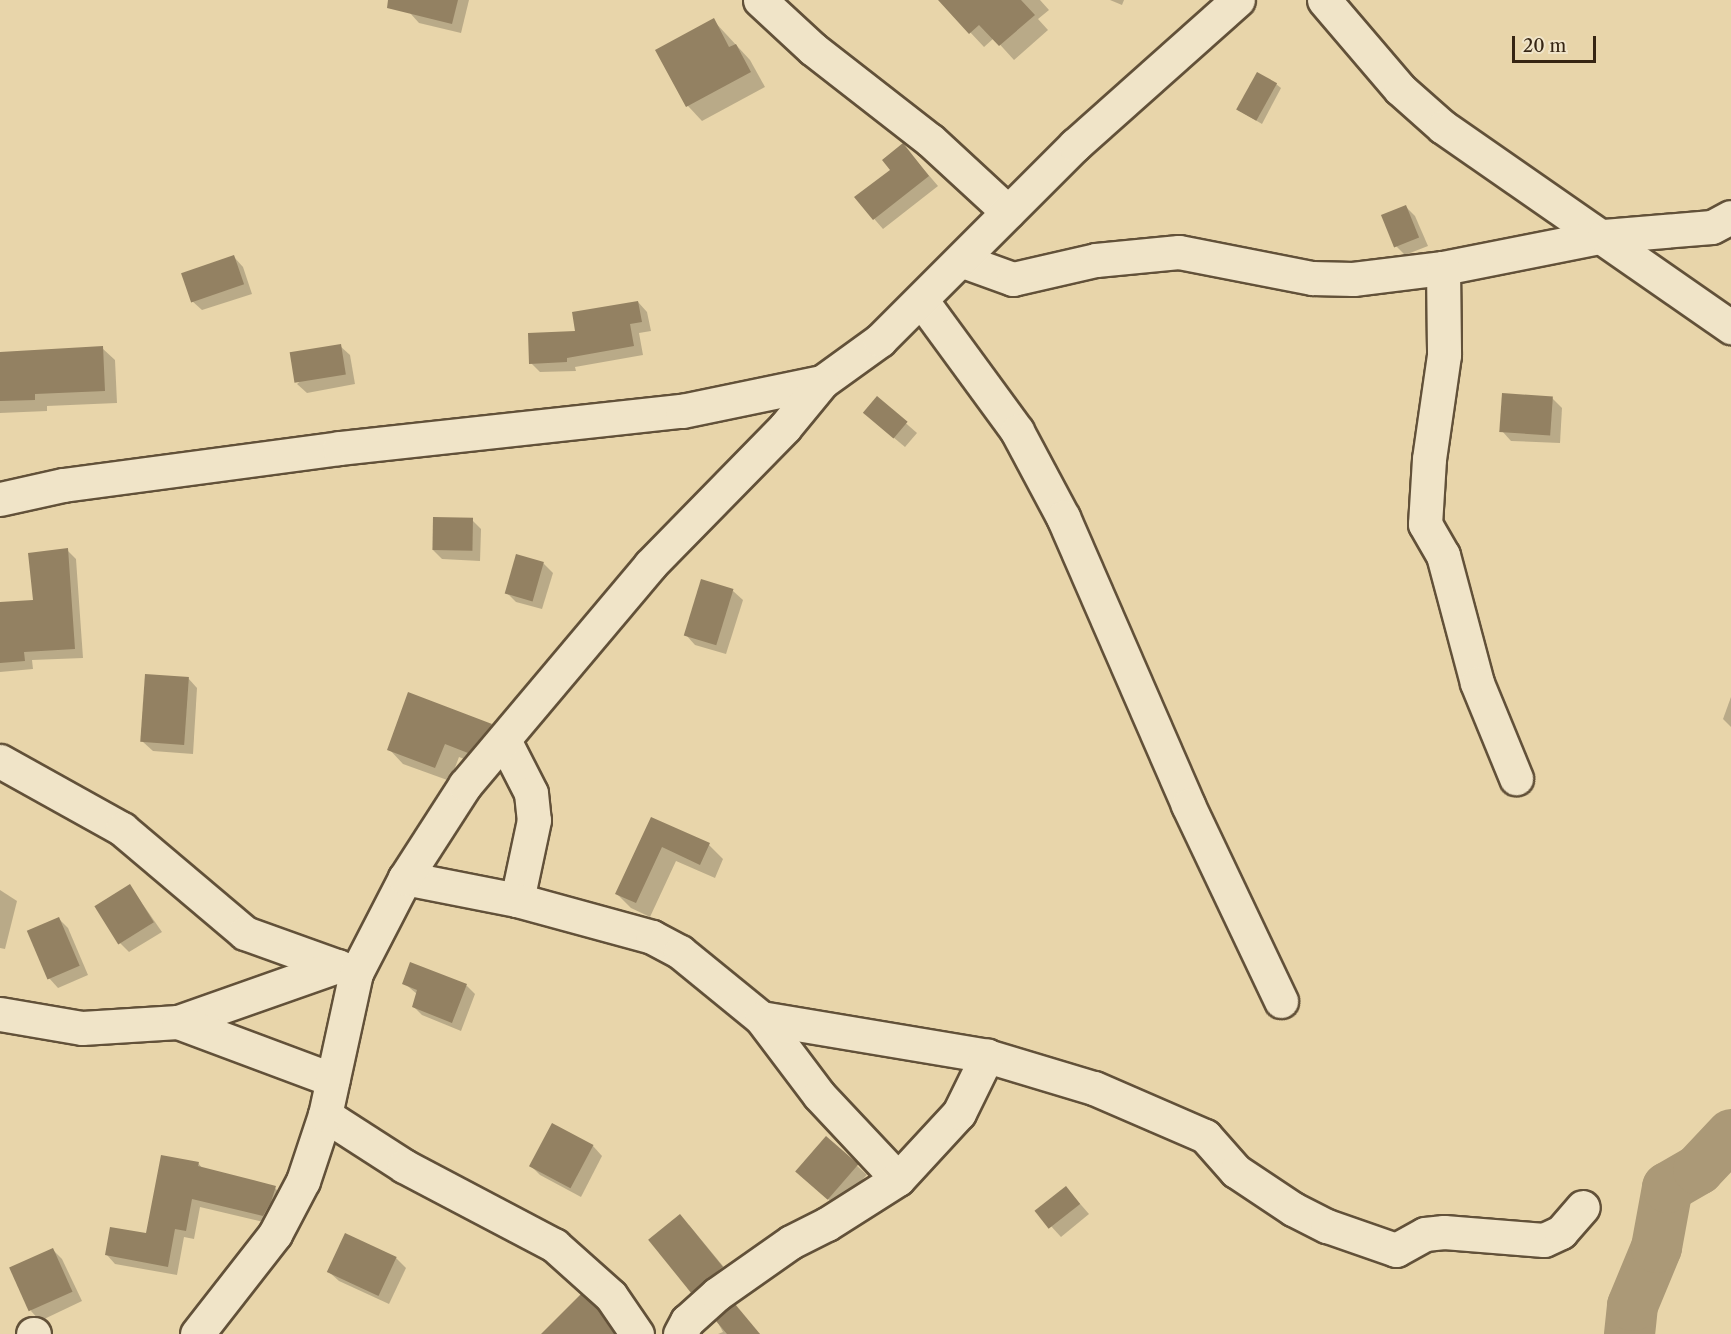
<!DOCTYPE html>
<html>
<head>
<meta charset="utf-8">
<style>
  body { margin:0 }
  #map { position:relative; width:1731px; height:1334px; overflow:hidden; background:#e8d5aa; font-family:"Libre Caslon Text",serif }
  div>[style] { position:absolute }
  .shadow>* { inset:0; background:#0003; transform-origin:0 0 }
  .river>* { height:51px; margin:-25.5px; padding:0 25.5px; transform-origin:25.5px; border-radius:25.5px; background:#ab9977 }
  .building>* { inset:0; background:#938162; transform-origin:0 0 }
  .roads { filter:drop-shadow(2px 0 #625139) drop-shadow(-2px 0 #625139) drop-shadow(0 2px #625139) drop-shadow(0 -2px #625139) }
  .street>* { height:33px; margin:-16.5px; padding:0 16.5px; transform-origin:16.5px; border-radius:16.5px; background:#f0e4c8 }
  span { translate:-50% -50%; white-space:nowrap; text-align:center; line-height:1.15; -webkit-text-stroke:4.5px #f0e4c8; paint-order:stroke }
  .scale { position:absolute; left:1512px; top:36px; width:84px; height:27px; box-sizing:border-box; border:3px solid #362513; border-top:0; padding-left:8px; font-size:18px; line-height:21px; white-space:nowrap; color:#362513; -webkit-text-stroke:4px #f0e4c8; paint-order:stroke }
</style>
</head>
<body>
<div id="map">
  <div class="shadow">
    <i style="clip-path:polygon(413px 0,469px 0,461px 33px,419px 23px,410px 13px)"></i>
    <i style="clip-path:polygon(940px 0,1040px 0,1049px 10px,1038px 19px,1048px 30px,1014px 60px,994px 38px,984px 47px)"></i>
    <i style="clip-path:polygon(1110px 0,1124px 0,1122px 5px)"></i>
    <i style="clip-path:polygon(713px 20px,750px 60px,765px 87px,702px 121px,688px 106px,657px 50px)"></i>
    <i style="clip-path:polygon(1276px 84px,1281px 88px,1262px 124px,1240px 111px)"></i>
    <i style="clip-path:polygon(903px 145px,938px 186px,883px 229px,856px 198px,892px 170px)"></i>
    <i style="clip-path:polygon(1406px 207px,1415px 216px,1428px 246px,1405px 255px,1396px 246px)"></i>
    <i style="clip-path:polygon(234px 257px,243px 267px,252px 294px,202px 310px,192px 301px)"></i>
    <i style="clip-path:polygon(638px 302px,647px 312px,651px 331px,639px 333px,643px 355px,575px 367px,576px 371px,540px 372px,531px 363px,577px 333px)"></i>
    <i style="clip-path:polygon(340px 346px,350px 355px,355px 384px,307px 393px,297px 384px)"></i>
    <i style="clip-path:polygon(102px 348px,115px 360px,117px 403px,47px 406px,47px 411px,0 413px,0 353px)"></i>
    <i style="clip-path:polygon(877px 398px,917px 433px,905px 447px,875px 422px)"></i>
    <i style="clip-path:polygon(1552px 398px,1562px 408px,1560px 443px,1511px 441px,1502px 431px)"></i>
    <i style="clip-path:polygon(472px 520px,481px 529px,480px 561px,442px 559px,433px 550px)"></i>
    <i style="clip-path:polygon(67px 550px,76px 559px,83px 658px,32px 660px,33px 669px,0 672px,0 604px,35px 601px)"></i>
    <i style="clip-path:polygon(543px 563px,553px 573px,542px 609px,516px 602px,506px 592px)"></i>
    <i style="clip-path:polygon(733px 591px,743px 600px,726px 654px,695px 645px,686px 635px)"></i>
    <i style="clip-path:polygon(188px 678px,197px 688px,193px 754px,153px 751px,143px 742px)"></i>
    <i style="clip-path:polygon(409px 694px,491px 725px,505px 739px,482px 766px,459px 757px,450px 781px,403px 764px,389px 749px)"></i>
    <i style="clip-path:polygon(1731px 697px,1731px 727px,1723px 719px)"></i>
    <i style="clip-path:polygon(652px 819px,709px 845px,723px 859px,715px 878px,676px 861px,650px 917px,631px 908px,617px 894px)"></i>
    <i style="clip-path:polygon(130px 886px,162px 932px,129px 952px,120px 943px)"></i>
    <i style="clip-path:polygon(0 890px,17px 901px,5px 949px,0 948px)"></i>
    <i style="clip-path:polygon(59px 919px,68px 928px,88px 975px,58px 988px,49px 978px)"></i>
    <i style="clip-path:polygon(411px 964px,467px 986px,475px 994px,461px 1031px,422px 1015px,413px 1006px,417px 994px,404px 983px)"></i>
    <i style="left:826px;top:1138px;width:55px;height:44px;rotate:42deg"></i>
    <i style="clip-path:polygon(593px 1146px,602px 1156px,581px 1197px,540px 1175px,531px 1166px)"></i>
    <i style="clip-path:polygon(198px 1163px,203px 1169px,275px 1188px,283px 1197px,272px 1224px,200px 1207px,194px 1239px,184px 1237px,177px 1275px,115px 1264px,107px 1255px,147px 1235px)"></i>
    <i style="clip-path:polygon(1075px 1198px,1089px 1214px,1061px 1237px,1038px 1212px)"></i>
    <i style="clip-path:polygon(689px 1225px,732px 1277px,702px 1300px,693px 1291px)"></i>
    <i style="clip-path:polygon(53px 1250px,62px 1259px,82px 1301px,40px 1321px,31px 1311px)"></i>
    <i style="clip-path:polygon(396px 1258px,406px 1268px,389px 1304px,339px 1281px,329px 1272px)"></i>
    <i style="clip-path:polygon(596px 1310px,616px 1334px,536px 1334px,543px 1334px)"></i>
    <i style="clip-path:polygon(717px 1321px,760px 1334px,718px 1334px,723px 1332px)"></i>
  </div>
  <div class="river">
    <i style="left:1629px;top:1334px;width:29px;rotate:-84deg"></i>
    <i style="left:1632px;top:1305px;width:63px;rotate:-67.5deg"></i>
    <i style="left:1656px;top:1247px;width:61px;rotate:-79.6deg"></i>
    <i style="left:1667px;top:1187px;width:36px;rotate:-30deg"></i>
    <i style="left:1698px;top:1169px;width:48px;rotate:-46.7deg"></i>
  </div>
  <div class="building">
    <i style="clip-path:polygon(388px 0,458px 0,452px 24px,387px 8px)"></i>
    <i style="clip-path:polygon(938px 0,1021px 0,1035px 15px,999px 46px,979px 25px,969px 34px)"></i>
    <i style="clip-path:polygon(714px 18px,729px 47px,736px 44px,751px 72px,686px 107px,655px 50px)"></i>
    <i style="left:1257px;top:72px;width:23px;height:43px;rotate:29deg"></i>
    <i style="clip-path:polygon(903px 143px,929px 176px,873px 220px,854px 197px,890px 170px,882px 160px)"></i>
    <i style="left:1406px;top:205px;width:35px;height:27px;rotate:68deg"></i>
    <i style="left:234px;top:255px;width:31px;height:56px;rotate:71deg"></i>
    <i style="clip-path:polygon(638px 301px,642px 322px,630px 324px,634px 346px,567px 358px,567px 362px,529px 364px,528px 333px,575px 331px,572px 312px)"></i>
    <i style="left:341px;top:344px;width:31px;height:52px;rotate:81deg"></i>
    <i style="clip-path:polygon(103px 346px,105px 391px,35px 394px,35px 400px,0 401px,0 352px)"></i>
    <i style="left:1502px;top:393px;width:51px;height:39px;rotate:4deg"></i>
    <i style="left:877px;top:396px;width:40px;height:22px;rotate:40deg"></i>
    <i style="left:433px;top:517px;width:40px;height:33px;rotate:1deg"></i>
    <i style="clip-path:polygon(68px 548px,75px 649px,24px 652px,25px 661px,0 663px,0 602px,33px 600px,28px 553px)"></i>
    <i style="left:516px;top:554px;width:29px;height:41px;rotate:16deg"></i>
    <i style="left:701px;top:579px;width:34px;height:59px;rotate:17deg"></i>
    <i style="left:145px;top:674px;width:44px;height:68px;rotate:4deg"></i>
    <i style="clip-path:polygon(408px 692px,492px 724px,468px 753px,445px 744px,435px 768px,387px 750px)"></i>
    <i style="clip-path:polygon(651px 817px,710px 843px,700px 865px,662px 847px,636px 903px,615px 894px)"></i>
    <i style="left:130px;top:884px;width:45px;height:42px;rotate:58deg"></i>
    <i style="left:59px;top:917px;width:53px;height:35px;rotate:67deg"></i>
    <i style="clip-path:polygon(410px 962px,467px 984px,452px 1023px,412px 1007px,417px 990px,402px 984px)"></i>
    <i style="left:552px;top:1123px;width:47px;height:49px;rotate:28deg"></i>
    <i style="left:826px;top:1136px;width:43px;height:47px;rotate:41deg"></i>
    <i style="clip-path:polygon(161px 1155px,199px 1162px,198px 1166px,276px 1186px,271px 1202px,263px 1216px,192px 1199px,186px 1231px,175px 1229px,168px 1267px,105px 1255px,110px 1227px,146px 1233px)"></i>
    <i style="left:1066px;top:1186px;width:23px;height:40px;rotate:52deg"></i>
    <i style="left:680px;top:1214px;width:68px;height:41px;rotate:51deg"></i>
    <i style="left:345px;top:1233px;width:57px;height:43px;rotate:25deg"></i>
    <i style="left:53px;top:1248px;width:48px;height:48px;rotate:66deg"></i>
    <i style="clip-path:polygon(581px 1294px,597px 1308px,614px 1334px,541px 1334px)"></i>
    <i style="clip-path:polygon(735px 1304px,760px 1334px,727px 1334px,716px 1321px)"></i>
  </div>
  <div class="roads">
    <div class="street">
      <i style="left:760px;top:0;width:72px;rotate:42.8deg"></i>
      <i style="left:813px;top:49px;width:148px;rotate:37.9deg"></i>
      <i style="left:930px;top:140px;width:106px;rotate:42.7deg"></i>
      <i style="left:1324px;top:0;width:117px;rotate:49.5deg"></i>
      <i style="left:1400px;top:89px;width:57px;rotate:41.5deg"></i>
      <i style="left:1443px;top:127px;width:351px;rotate:34.8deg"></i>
      <i style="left:963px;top:261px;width:53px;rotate:19.8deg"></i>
      <i style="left:1013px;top:279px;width:85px;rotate:-12.9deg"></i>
      <i style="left:1096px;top:260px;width:83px;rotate:-5.5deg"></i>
      <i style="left:1179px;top:252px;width:136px;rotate:11.1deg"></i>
      <i style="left:1312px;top:278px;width:41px;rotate:1.4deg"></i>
      <i style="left:1353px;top:279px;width:91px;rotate:-7deg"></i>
      <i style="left:1443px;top:268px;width:164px;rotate:-11.2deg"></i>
      <i style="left:1604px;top:236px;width:108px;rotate:-4.8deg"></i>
      <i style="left:1712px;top:227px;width:21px;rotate:-28deg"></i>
      <i style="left:1443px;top:268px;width:87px;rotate:89.3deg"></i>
      <i style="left:1444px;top:355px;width:105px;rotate:98.2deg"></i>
      <i style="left:1429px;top:459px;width:65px;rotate:93.5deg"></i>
      <i style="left:1425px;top:524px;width:36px;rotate:60deg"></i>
      <i style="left:1443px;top:555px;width:132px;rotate:75.1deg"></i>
      <i style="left:1477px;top:683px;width:103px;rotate:67.7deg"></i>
      <i style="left:922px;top:301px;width:161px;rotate:53.8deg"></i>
      <i style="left:1017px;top:431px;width:98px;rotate:61.9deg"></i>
      <i style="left:1063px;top:517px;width:314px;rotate:66.5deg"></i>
      <i style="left:1188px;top:805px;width:217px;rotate:64.6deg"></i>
      <i style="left:0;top:499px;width:65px;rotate:-12.5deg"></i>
      <i style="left:63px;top:485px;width:278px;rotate:-7.6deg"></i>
      <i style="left:339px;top:448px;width:345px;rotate:-6.2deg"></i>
      <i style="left:682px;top:411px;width:143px;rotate:-11.7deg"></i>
      <i style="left:822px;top:382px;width:72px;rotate:-35.9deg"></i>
      <i style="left:880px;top:340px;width:276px;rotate:-45deg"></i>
      <i style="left:1075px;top:145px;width:218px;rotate:-41.7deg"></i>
      <i style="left:504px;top:740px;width:59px;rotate:63deg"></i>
      <i style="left:531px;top:793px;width:27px;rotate:84deg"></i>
      <i style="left:534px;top:820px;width:82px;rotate:102deg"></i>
      <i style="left:0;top:761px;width:140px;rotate:29.1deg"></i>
      <i style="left:122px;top:829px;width:161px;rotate:40.2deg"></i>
      <i style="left:245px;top:933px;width:118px;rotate:19.8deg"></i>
      <i style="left:405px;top:878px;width:114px;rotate:11.1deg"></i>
      <i style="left:517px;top:900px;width:140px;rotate:15.3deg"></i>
      <i style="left:652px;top:937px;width:32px;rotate:28deg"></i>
      <i style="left:680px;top:952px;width:104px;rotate:39.2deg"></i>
      <i style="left:761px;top:1018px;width:229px;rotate:9.5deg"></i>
      <i style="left:987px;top:1056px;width:112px;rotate:16.7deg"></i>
      <i style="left:1094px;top:1088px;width:121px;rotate:23.4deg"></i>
      <i style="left:1205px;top:1136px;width:47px;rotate:48.5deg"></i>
      <i style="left:1236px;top:1171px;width:69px;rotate:33.7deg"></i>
      <i style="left:1293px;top:1209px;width:38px;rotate:27deg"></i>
      <i style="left:1327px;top:1226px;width:73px;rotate:19.2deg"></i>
      <i style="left:1396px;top:1250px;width:33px;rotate:-29deg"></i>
      <i style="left:1425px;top:1234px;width:19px;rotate:-6deg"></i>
      <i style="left:1444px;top:1232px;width:100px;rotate:4.6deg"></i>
      <i style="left:1544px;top:1240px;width:19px;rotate:-25deg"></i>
      <i style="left:1561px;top:1232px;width:33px;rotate:-49deg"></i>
      <i style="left:0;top:1014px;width:83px;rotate:9.7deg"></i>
      <i style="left:82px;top:1028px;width:96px;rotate:-3.6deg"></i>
      <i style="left:178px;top:1022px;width:169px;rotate:-19.4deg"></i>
      <i style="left:761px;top:1018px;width:96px;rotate:53deg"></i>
      <i style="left:819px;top:1095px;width:115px;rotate:46.8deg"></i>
      <i style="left:178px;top:1022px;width:165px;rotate:20.5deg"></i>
      <i style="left:325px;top:1115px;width:94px;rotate:32.8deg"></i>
      <i style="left:404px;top:1166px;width:170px;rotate:27.8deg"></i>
      <i style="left:554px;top:1245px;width:76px;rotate:41.8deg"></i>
      <i style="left:611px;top:1296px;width:46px;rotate:55.6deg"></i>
      <i style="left:33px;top:1334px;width:1px"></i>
      <i style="left:197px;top:1334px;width:127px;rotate:-52deg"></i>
      <i style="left:275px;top:1234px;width:60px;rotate:-62.2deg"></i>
      <i style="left:303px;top:1181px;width:70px;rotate:-71.6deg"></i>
      <i style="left:325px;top:1115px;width:145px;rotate:-77.7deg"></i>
      <i style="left:356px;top:973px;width:107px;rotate:-62.7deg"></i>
      <i style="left:405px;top:878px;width:111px;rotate:-57.2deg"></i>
      <i style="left:465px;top:785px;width:287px;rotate:-49.9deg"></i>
      <i style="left:650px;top:565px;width:193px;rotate:-45.6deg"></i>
      <i style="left:785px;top:427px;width:58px;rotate:-50.6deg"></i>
      <i style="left:680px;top:1334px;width:15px;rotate:-62deg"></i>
      <i style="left:687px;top:1321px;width:40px;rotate:-42deg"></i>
      <i style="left:717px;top:1294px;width:90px;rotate:-35.1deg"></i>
      <i style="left:791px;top:1242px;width:40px;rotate:-26.6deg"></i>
      <i style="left:827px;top:1224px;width:84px;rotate:-32.4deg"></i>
      <i style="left:898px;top:1179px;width:90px;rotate:-47.3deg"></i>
      <i style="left:959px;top:1113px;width:64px;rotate:-63.8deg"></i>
    </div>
  </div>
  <div class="scale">20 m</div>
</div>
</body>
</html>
